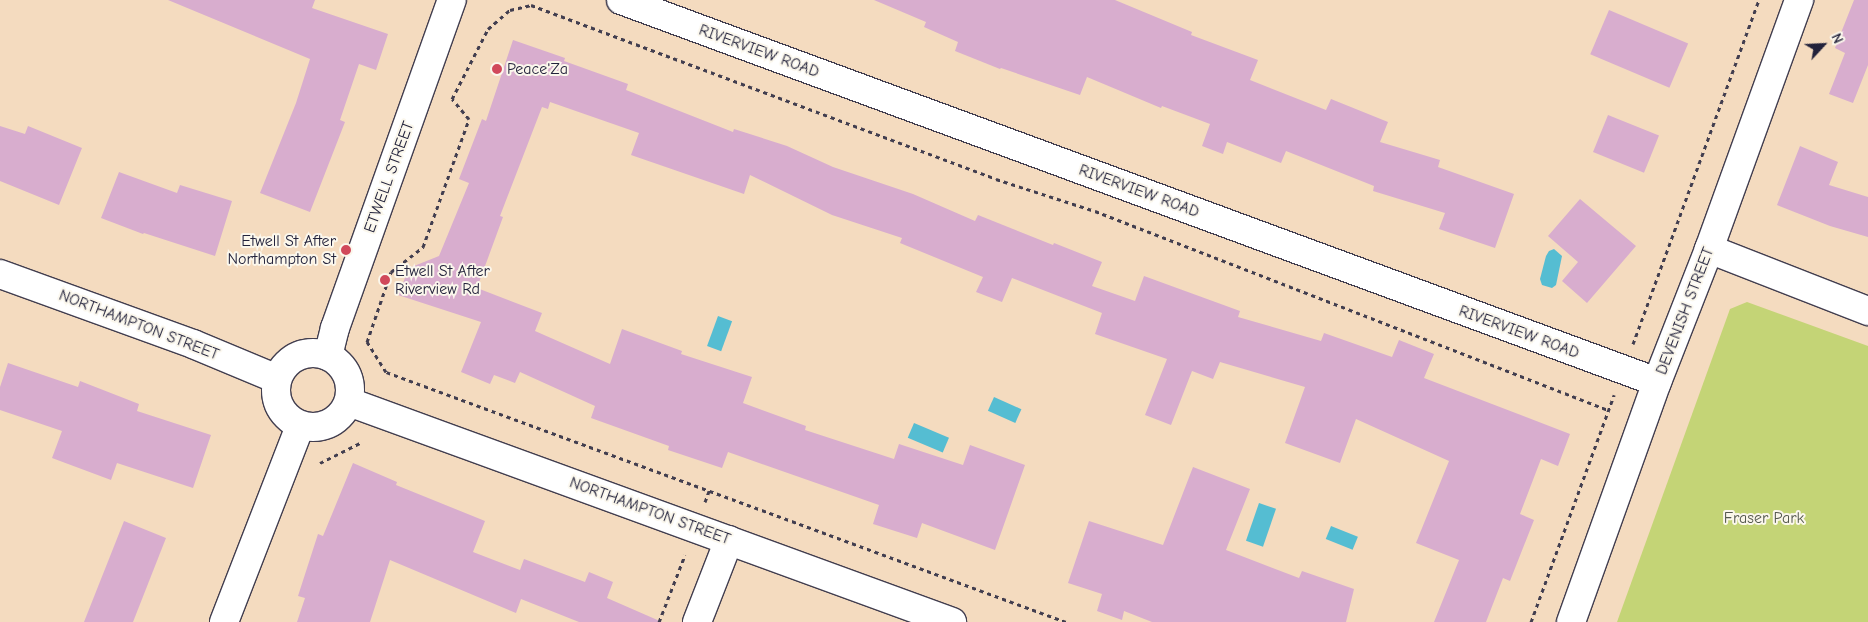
<!DOCTYPE html>
<html>
<head>
<meta charset="utf-8">
<style>
  body { margin:0 }
  #map { position:relative; width:1868px; height:622px; overflow:hidden; background:#f4dbbf; font-family:"Comic Neue",sans-serif }
  div>[style] { position:absolute }
  .green>* { inset:0; background:#c4d476 }
  .water>* { inset:0; background:#55bdd2; transform-origin:0 0 }
  .building>* { inset:0; background:#d8adce; transform-origin:0 0 }
  .path>* { height:3px; margin-top:-1.5px; transform-origin:0; background:repeating-linear-gradient(90deg,#423e4f 0 4px,transparent 0 8px) }
  .roads { filter:drop-shadow(1px 0 #423e4f) drop-shadow(-1px 0 #423e4f) drop-shadow(0 1px #423e4f) drop-shadow(0 -1px #423e4f) }
  .minor>* { height:28px; margin:-14px; padding:0 14px; transform-origin:14px; border-radius:14px; background:#fff }
  .minor>.ring { margin:-14px; padding:0; box-sizing:content-box; background:none; border:28px solid #fff; border-radius:50% }
  .dots>* { width:14px; height:14px; translate:-50% -50%; box-sizing:border-box; border:2px solid #fbf7ec; border-radius:50% }
  span { translate:-50% -50%; white-space:nowrap; text-align:center; line-height:1.15; -webkit-text-stroke:4px #fbf7ec; paint-order:stroke }
  .street-label { font-size:16px; color:#22223b }
  .poi-label { font-size:16px; color:#22223b }
  .left { translate:0 -50%; text-align:left }
  .right { translate:-100% -50%; text-align:right }
  .park-label { font-size:16px; color:#53574d }
  .north { position:absolute; left:1798px; top:20px; width:50px; height:50px; -webkit-text-stroke:4px #fbf7ec; paint-order:stroke; rotate:65deg; font-size:14px; font-weight:700; line-height:20px; text-align:center; color:#22223b }
  .north::after { content:''; display:block; margin:auto; width:18px; height:22px; background:#22223b; clip-path:polygon(50% 0,100% 100%,50% 72%,0 100%) }
</style>
</head>
<body>
<div id="map">
  <div class="green">
    <i style="clip-path:polygon(1747px 302px,1868px 346px,1868px 622px,1617px 622px,1730px 309px)"></i>
  </div>
  <div class="water">
    <i style="clip-path:polygon(1554px 249px,1562px 256px,1556px 285px,1552px 288px,1542px 285px,1540px 279px,1546px 256px,1549px 251px)"></i>
    <i style="left:718px;top:316px;width:15px;height:32px;rotate:20deg"></i>
    <i style="left:994px;top:397px;width:30px;height:15px;rotate:24deg"></i>
    <i style="left:914px;top:423px;width:38px;height:16px;rotate:23deg"></i>
    <i style="left:1259px;top:503px;width:18px;height:40px;rotate:19deg"></i>
    <i style="left:1331px;top:526px;width:29px;height:14px;rotate:22deg"></i>
  </div>
  <div class="building">
    <i style="clip-path:polygon(168px 0,315px 0,312px 8px,388px 34px,376px 70px,359px 64px,340px 120px,345px 122px,310px 212px,260px 193px,296px 103px,310px 59px)"></i>
    <i style="clip-path:polygon(874px 0,1115px 0,1192px 32px,1191px 35px,1258px 60px,1250px 80px,1326px 110px,1331px 99px,1388px 122px,1380px 142px,1440px 160px,1438px 167px,1514px 194px,1495px 248px,1439px 229px,1445px 213px,1373px 191px,1374px 186px,1286px 151px,1281px 163px,1227px 142px,1223px 154px,1202px 146px,1210px 124px,1162px 106px,1161px 108px,1087px 77px,1080px 95px,1001px 68px,1000px 69px,955px 51px,958px 42px,924px 27px,926px 22px)"></i>
    <i style="clip-path:polygon(1854px 0,1868px 0,1868px 65px,1853px 103px,1829px 94px,1845px 53px,1835px 48px)"></i>
    <i style="left:1609px;top:10px;width:86px;height:48px;rotate:23deg"></i>
    <i style="clip-path:polygon(513px 40px,565px 58px,564px 61px,628px 84px,626px 90px,733px 132px,734px 129px,787px 146px,833px 167px,913px 194px,975px 221px,978px 215px,1053px 245px,1054px 243px,1102px 262px,1092px 286px,1135px 301px,1144px 276px,1240px 311px,1238px 317px,1321px 341px,1324px 333px,1392px 357px,1399px 340px,1434px 354px,1424px 378px,1570px 434px,1558px 466px,1541px 459px,1520px 514px,1534px 520px,1510px 581px,1503px 578px,1486px 622px,1434px 622px,1459px 560px,1416px 543px,1449px 461px,1356px 419px,1340px 463px,1285px 443px,1305px 387px,1220px 362px,1213px 379px,1192px 371px,1171px 425px,1145px 415px,1167px 359px,1095px 334px,1102px 313px,1012px 278px,1002px 302px,976px 292px,983px 277px,900px 243px,902px 238px,832px 215px,750px 175px,744px 194px,631px 155px,639px 133px,550px 102px,548px 109px,542px 107px,500px 216px,503px 217px,477px 288px,542px 313px,535px 331px,610px 364px,622px 329px,682px 351px,681px 354px,752px 377px,743px 403px,806px 426px,805px 430px,894px 459px,899px 444px,963px 465px,970px 445px,1025px 465px,995px 550px,922px 523px,917px 538px,873px 524px,879px 505px,728px 452px,722px 468px,668px 450px,669px 446px,591px 418px,595px 406px,520px 372px,515px 383px,494px 375px,490px 384px,461px 372px,481px 322px,398px 295px,409px 268px,439px 256px,469px 183px,459px 179px,482px 119px,486px 121px)"></i>
    <i style="left:1608px;top:115px;width:55px;height:40px;rotate:22deg"></i>
    <i style="clip-path:polygon(0 126px,25px 134px,28px 126px,82px 148px,59px 205px,0 181px)"></i>
    <i style="clip-path:polygon(1800px 146px,1838px 162px,1829px 185px,1868px 197px,1868px 237px,1830px 226px,1777px 205px)"></i>
    <i style="clip-path:polygon(119px 172px,177px 193px,180px 185px,232px 201px,215px 256px,144px 233px,143px 234px,101px 218px)"></i>
    <i style="clip-path:polygon(1580px 199px,1636px 246px,1587px 303px,1562px 281px,1578px 262px,1548px 236px)"></i>
    <i style="clip-path:polygon(8px 363px,78px 387px,80px 381px,139px 404px,137px 411px,211px 435px,193px 488px,117px 463px,111px 480px,52px 458px,62px 431px,0 410px,0 387px)"></i>
    <i style="clip-path:polygon(353px 463px,397px 482px,396px 485px,485px 521px,473px 552px,520px 570px,524px 559px,585px 582px,589px 572px,613px 582px,607px 598px,662px 622px,579px 622px,521px 599px,516px 613px,390px 560px,370px 622px,297px 622px,305px 598px,298px 596px,318px 534px,323px 536px)"></i>
    <i style="clip-path:polygon(1193px 467px,1250px 489px,1226px 550px,1299px 578px,1302px 571px,1354px 589px,1346px 622px,1152px 622px,1124px 611px,1122px 620px,1097px 611px,1102px 594px,1068px 583px,1089px 521px,1163px 545px)"></i>
    <i style="clip-path:polygon(124px 521px,166px 538px,133px 622px,84px 622px)"></i>
  </div>
  <div class="path">
    <i style="left:1633px;top:344px;width:366px;rotate:-69.9deg"></i>
    <i style="left:320px;top:463px;width:45px;rotate:-26.6deg"></i>
    <i style="left:705px;top:502px;width:12px;rotate:-70deg"></i>
    <i style="left:659px;top:622px;width:72px;rotate:-68.8deg"></i>
    <i style="left:1066px;top:622px;width:724px;rotate:-159.81deg"></i>
    <i style="left:386px;top:372px;width:36px;rotate:-122deg"></i>
    <i style="left:367px;top:342px;width:74px;rotate:-71.1deg"></i>
    <i style="left:391px;top:272px;width:41px;rotate:-38deg"></i>
    <i style="left:423px;top:247px;width:136px;rotate:-70.2deg"></i>
    <i style="left:469px;top:119px;width:26px;rotate:-130deg"></i>
    <i style="left:452px;top:99px;width:79px;rotate:-62.8deg"></i>
    <i style="left:488px;top:29px;width:29px;rotate:-41deg"></i>
    <i style="left:510px;top:10px;width:22px;rotate:-13deg"></i>
    <i style="left:531px;top:5px;width:496px;rotate:20.5deg"></i>
    <i style="left:996px;top:179px;width:104px;rotate:17.9deg"></i>
    <i style="left:1095px;top:211px;width:550px;rotate:21.2deg"></i>
    <i style="left:1531px;top:622px;width:242px;rotate:-69.9deg"></i>
  </div>
  <div class="roads">
    <div class="minor">
      <i style="left:621px;top:0;width:1104px;rotate:20.24deg"></i>
      <i style="left:1709px;top:249px;width:171px;rotate:21.3deg"></i>
      <i style="left:0;top:274px;width:205px;rotate:19.9deg"></i>
      <i style="left:193px;top:344px;width:91px;rotate:22.6deg"></i>
      <i class="ring" style="left:276px;top:353px;width:46px;height:46px"></i>
      <i style="left:328px;top:356px;width:29px;rotate:-76deg"></i>
      <i style="left:335px;top:328px;width:348px;rotate:-70.4deg"></i>
      <i style="left:349px;top:402px;width:642px;rotate:20.04deg"></i>
      <i style="left:224px;top:622px;width:210px;rotate:-68.8deg"></i>
      <i style="left:697px;top:622px;width:88px;rotate:-68.7deg"></i>
      <i style="left:1571px;top:622px;width:255px;rotate:-70.3deg"></i>
      <i style="left:1657px;top:382px;width:143px;rotate:-68.6deg"></i>
      <i style="left:1709px;top:249px;width:265px;rotate:-70.1deg"></i>
    </div>
  </div>
  <div class="dots">
    <i style="left:497px;top:69px;background:#d1495b"></i>
    <i style="left:346px;top:250px;background:#d1495b"></i>
    <i style="left:385px;top:280px;background:#d1495b"></i>
  </div>
  <div class="street-label">
    <span style="left:759px;top:51px;rotate:20deg">RIVERVIEW ROAD</span>
    <span style="left:389px;top:177px;rotate:-70deg">ETWELL STREET</span>
    <span style="left:1139px;top:191px;rotate:20deg">RIVERVIEW ROAD</span>
    <span style="left:1685px;top:311px;rotate:-69deg">DEVENISH STREET</span>
    <span style="left:139px;top:325px;rotate:21deg">NORTHAMPTON STREET</span>
    <span style="left:1519px;top:332px;rotate:20deg">RIVERVIEW ROAD</span>
    <span style="left:650px;top:511px;rotate:20deg">NORTHAMPTON STREET</span>
  </div>
  <div class="poi-label">
    <span class="left" style="left:507px;top:69px">Peace'Za</span>
    <span class="right" style="left:336px;top:250px">Etwell St After<br>Northampton St</span>
    <span class="left" style="left:395px;top:280px">Etwell St After<br>Riverview Rd</span>
  </div>
  <div class="park-label">
    <span style="left:1764px;top:518px">Fraser Park</span>
  </div>
  <div class="north">N</div>
</div>
</body>
</html>
